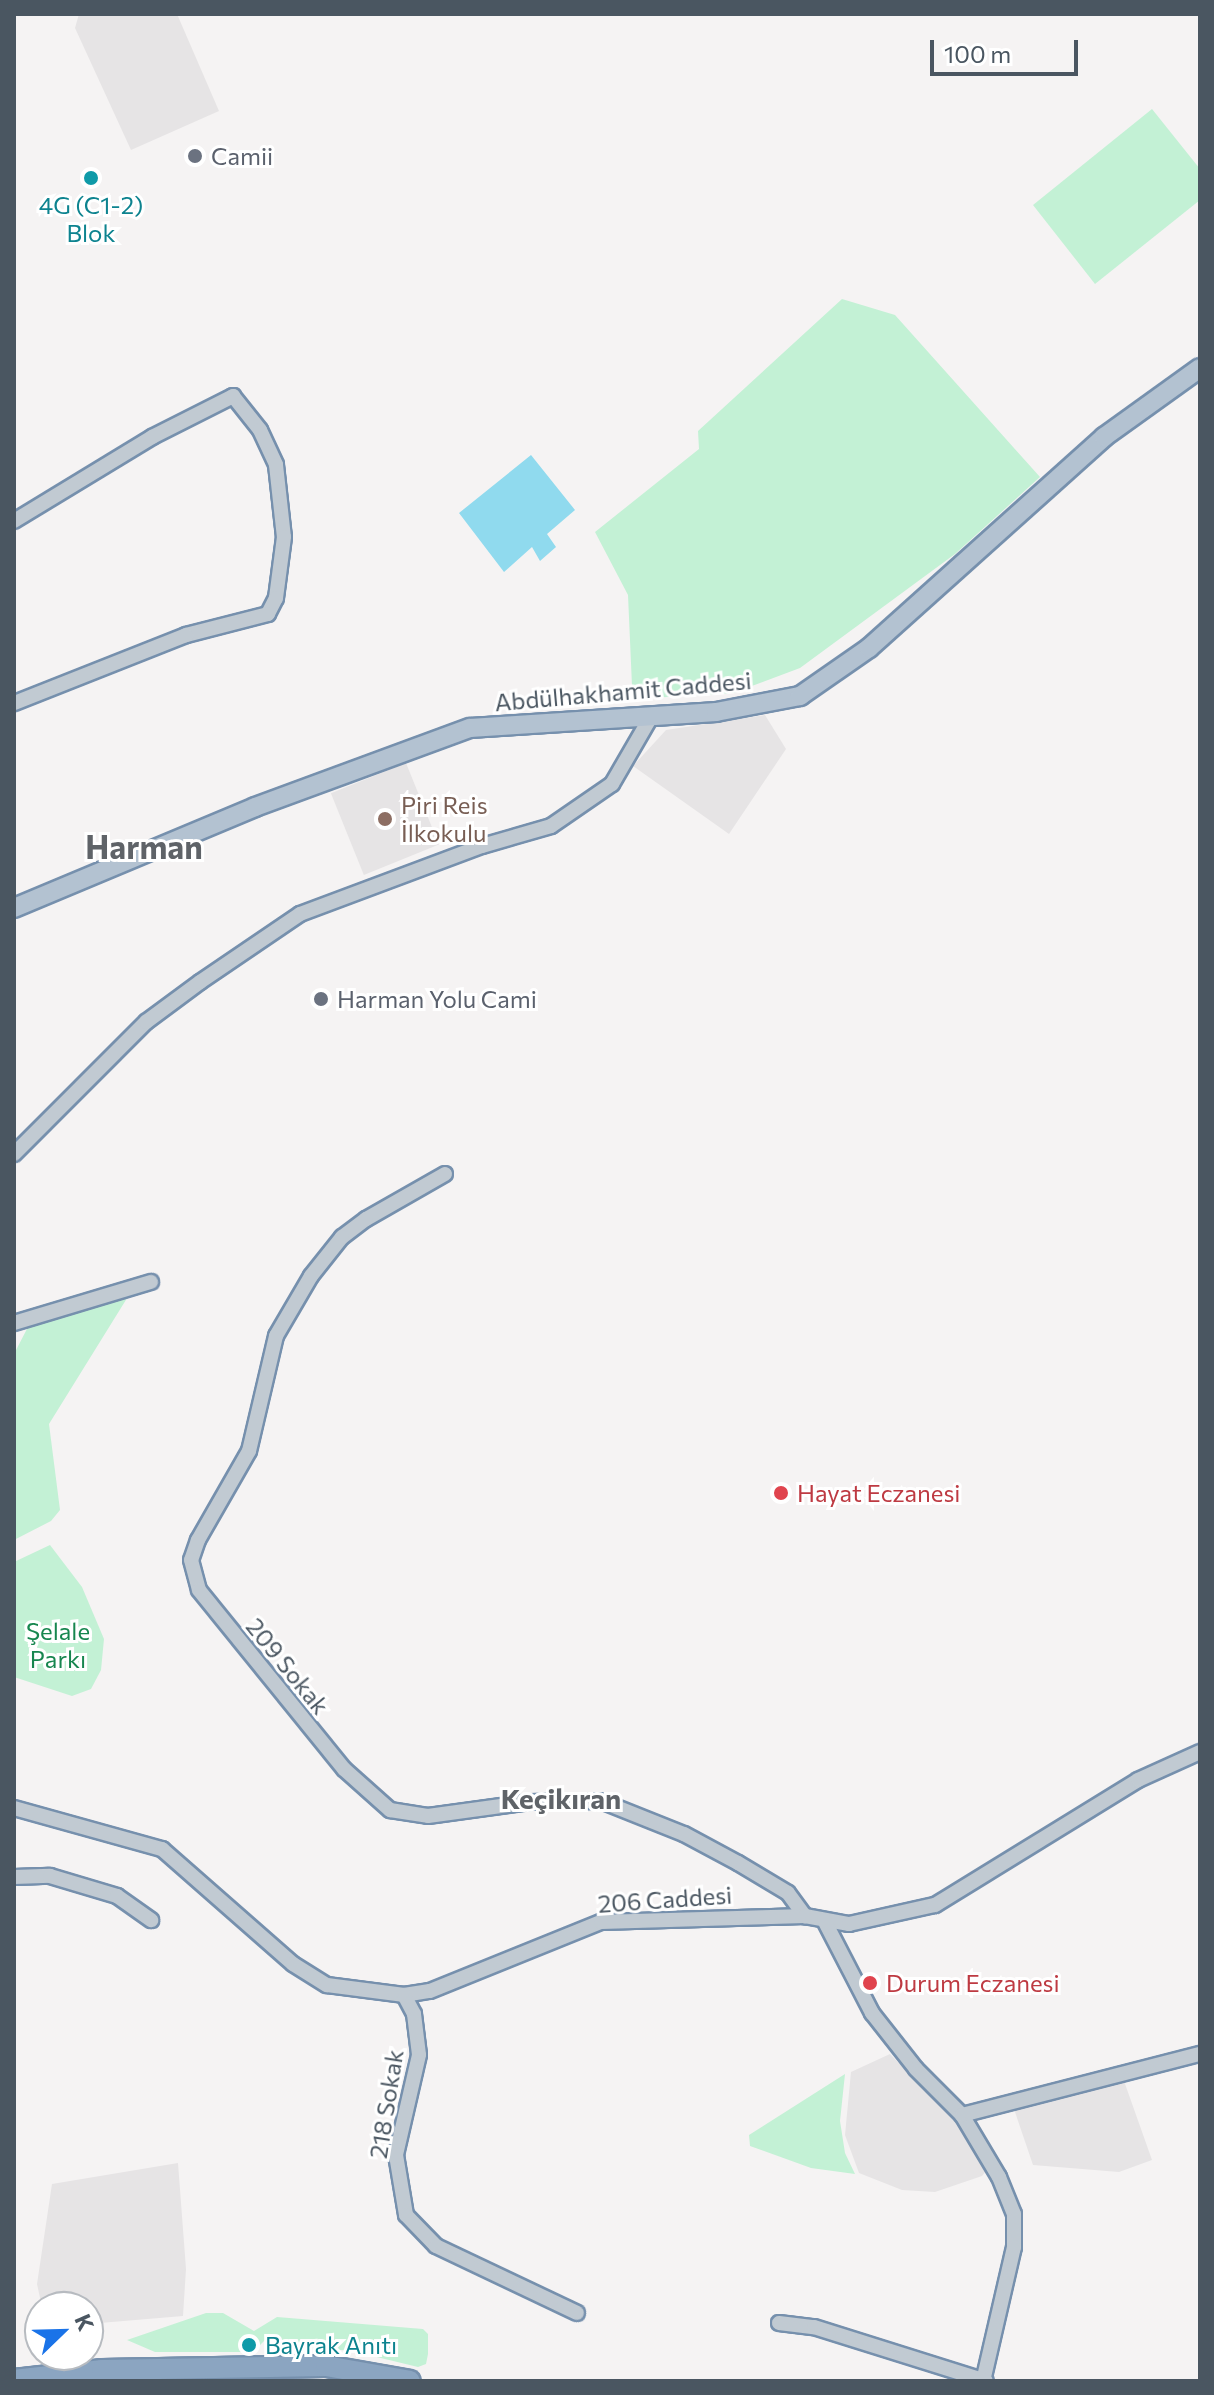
<!DOCTYPE html>
<html>
<head>
<meta charset="utf-8">
<style>
  body { margin:0 }
  #map { position:relative; width:1214px; height:2395px; overflow:hidden; background:#f5f3f3; font-family:Commissioner,sans-serif }
  div>[style] { position:absolute }
  .education>* { inset:0; background:#e6e4e5; transform-origin:0 0 }
  .green>* { inset:0; background:#c3f1d5 }
  .water>* { inset:0; background:#90daee }
  .roads { filter:drop-shadow(2px 0 #7690ad) drop-shadow(-2px 0 #7690ad) drop-shadow(0 2px #7690ad) drop-shadow(0 -2px #7690ad) }
  .minor>* { height:14px; margin:-7px; padding:0 7px; transform-origin:7px; border-radius:7px; background:#c1cad2 }
  .major>* { height:18px; margin:-9px; padding:0 9px; transform-origin:9px; border-radius:9px; background:#b3c2d1 }
  .highway>* { height:20px; margin:-10px; padding:0 10px; transform-origin:10px; border-radius:10px; background:#8ba5c1 }
  .dots>* { width:22px; height:22px; translate:-50% -50%; box-sizing:border-box; border:4px solid #fff; border-radius:50% }
  span { translate:-50% -50%; white-space:nowrap; text-align:center; line-height:1.15; -webkit-text-stroke:6px #fff; paint-order:stroke }
  .worship-label { font-size:24px; color:#5b616d }
  .left { translate:0 -50%; text-align:left }
  .culture-label { font-size:24px; color:#0d838f }
  .street-label { font-size:24px; color:#4a5661 }
  .education-label { font-size:24px; color:#785e54 }
  .health-label { font-size:24px; color:#be3a42 }
  .park-label { font-size:24px; color:#17864f }
  .quarter-label { font-size:28px; color:#5f6368; font-weight:700 }
  .district-label { font-size:32px; color:#5f6368; font-weight:700 }
  .frame { position:absolute; inset:0; border:16px solid #4a5661; pointer-events:none }
  .north { position:absolute; left:24px; top:2291px; width:80px; height:80px; box-sizing:border-box; background:#fff; border:2px solid #b7bbc0; border-radius:50%; rotate:67deg; font-size:22px; font-weight:700; line-height:32px; text-align:center; color:#4a5661 }
  .north::after { content:''; display:block; margin:auto; width:28px; height:36px; background:#1a73e8; clip-path:polygon(50% 0,100% 100%,50% 72%,0 100%) }
  .scale { position:absolute; left:930px; top:40px; width:148px; height:36px; box-sizing:border-box; border:4px solid #4a5661; border-top:0; padding-left:10px; font-size:24px; line-height:28px; white-space:nowrap; color:#4a5661; -webkit-text-stroke:6px #fff; paint-order:stroke }
</style>
</head>
<body>
<div id="map">
  <div class="education">
    <i style="clip-path:polygon(79px 14px,177px 14px,219px 111px,131px 150px,75px 28px)"></i>
    <i style="clip-path:polygon(765px 715px,786px 749px,729px 834px,633px 766px,666px 730px)"></i>
    <i style="left:406px;top:763px;width:88px;height:81px;rotate:68deg"></i>
    <i style="clip-path:polygon(890px 2054px,967px 2134px,986px 2171px,982px 2176px,935px 2192px,902px 2190px,859px 2173px,845px 2135px,851px 2072px)"></i>
    <i style="clip-path:polygon(1124px 2081px,1152px 2160px,1119px 2172px,1033px 2165px,1014px 2109px,1084px 2087px)"></i>
    <i style="clip-path:polygon(178px 2163px,186px 2269px,183px 2316px,88px 2324px,88px 2307px,42px 2307px,37px 2284px,52px 2184px)"></i>
  </div>
  <div class="green">
    <i style="clip-path:polygon(1152px 109px,1200px 169px,1200px 200px,1095px 284px,1033px 205px)"></i>
    <i style="clip-path:polygon(842px 299px,895px 315px,1040px 477px,955px 554px,800px 668px,733px 693px,650px 698px,632px 686px,628px 595px,595px 532px,699px 449px,698px 431px)"></i>
    <i style="clip-path:polygon(129px 1295px,49px 1424px,60px 1510px,51px 1521px,14px 1540px,14px 1354px,29px 1325px)"></i>
    <i style="clip-path:polygon(50px 1545px,82px 1587px,104px 1639px,101px 1670px,91px 1689px,72px 1696px,14px 1677px,14px 1562px)"></i>
    <i style="clip-path:polygon(845px 2074px,840px 2121px,845px 2153px,855px 2174px,811px 2168px,750px 2146px,749px 2135px)"></i>
    <i style="clip-path:polygon(206px 2313px,223px 2313px,254px 2331px,277px 2317px,423px 2329px,428px 2334px,428px 2354px,426px 2364px,418px 2367px,356px 2352px,265px 2340px,253px 2352px,155px 2352px,127px 2340px)"></i>
  </div>
  <div class="water">
    <i style="clip-path:polygon(531px 455px,575px 510px,547px 534px,556px 547px,540px 561px,532px 547px,504px 572px,459px 513px)"></i>
  </div>
  <div class="roads">
    <div class="minor">
      <i style="left:14px;top:521px;width:162px;rotate:-31.3deg"></i>
      <i style="left:152px;top:437px;width:91px;rotate:-26.8deg"></i>
      <i style="left:233px;top:396px;width:43px;rotate:51.5deg"></i>
      <i style="left:260px;top:430px;width:38px;rotate:65deg"></i>
      <i style="left:276px;top:465px;width:72px;rotate:83.7deg"></i>
      <i style="left:284px;top:537px;width:62px;rotate:97.5deg"></i>
      <i style="left:276px;top:598px;width:18px;rotate:117deg"></i>
      <i style="left:268px;top:614px;width:85px;rotate:165.6deg"></i>
      <i style="left:186px;top:635px;width:185px;rotate:158.4deg"></i>
      <i style="left:14px;top:1154px;width:187px;rotate:-45deg"></i>
      <i style="left:146px;top:1022px;width:67px;rotate:-36.5deg"></i>
      <i style="left:200px;top:982px;width:121px;rotate:-34.2deg"></i>
      <i style="left:300px;top:914px;width:194px;rotate:-20.5deg"></i>
      <i style="left:482px;top:846px;width:72px;rotate:-16.2deg"></i>
      <i style="left:551px;top:826px;width:74px;rotate:-34.5deg"></i>
      <i style="left:612px;top:784px;width:80px;rotate:-59.9deg"></i>
      <i style="left:445px;top:1174px;width:91px;rotate:150.3deg"></i>
      <i style="left:366px;top:1219px;width:30px;rotate:143deg"></i>
      <i style="left:342px;top:1237px;width:50px;rotate:128.5deg"></i>
      <i style="left:311px;top:1276px;width:69px;rotate:120.3deg"></i>
      <i style="left:276px;top:1336px;width:118px;rotate:103.2deg"></i>
      <i style="left:249px;top:1451px;width:103px;rotate:119.8deg"></i>
      <i style="left:198px;top:1540px;width:21px;rotate:109deg"></i>
      <i style="left:191px;top:1560px;width:31px;rotate:75deg"></i>
      <i style="left:199px;top:1590px;width:230px;rotate:51deg"></i>
      <i style="left:344px;top:1769px;width:62px;rotate:41.7deg"></i>
      <i style="left:390px;top:1810px;width:38px;rotate:9deg"></i>
      <i style="left:428px;top:1816px;width:103px;rotate:-7.8deg"></i>
      <i style="left:530px;top:1802px;width:71px;rotate:-0.8deg"></i>
      <i style="left:601px;top:1801px;width:89px;rotate:21.7deg"></i>
      <i style="left:684px;top:1834px;width:61px;rotate:28.2deg"></i>
      <i style="left:738px;top:1863px;width:58px;rotate:31deg"></i>
      <i style="left:788px;top:1893px;width:29px;rotate:54deg"></i>
      <i style="left:14px;top:1323px;width:143px;rotate:-16.7deg"></i>
      <i style="left:14px;top:1808px;width:154px;rotate:15.5deg"></i>
      <i style="left:162px;top:1849px;width:174px;rotate:41.3deg"></i>
      <i style="left:293px;top:1964px;width:40px;rotate:32deg"></i>
      <i style="left:327px;top:1985px;width:78px;rotate:7.4deg"></i>
      <i style="left:404px;top:1995px;width:26px;rotate:-9deg"></i>
      <i style="left:430px;top:1991px;width:184px;rotate:-22deg"></i>
      <i style="left:601px;top:1922px;width:204px;rotate:-1.7deg"></i>
      <i style="left:805px;top:1916px;width:45px;rotate:10.3deg"></i>
      <i style="left:849px;top:1924px;width:88px;rotate:-12.5deg"></i>
      <i style="left:935px;top:1905px;width:238px;rotate:-31.6deg"></i>
      <i style="left:1138px;top:1780px;width:68px;rotate:-24.3deg"></i>
      <i style="left:14px;top:1877px;width:36px;rotate:-2deg"></i>
      <i style="left:50px;top:1876px;width:70px;rotate:16.6deg"></i>
      <i style="left:117px;top:1896px;width:42px;rotate:35.2deg"></i>
      <i style="left:824px;top:1920px;width:105px;rotate:62.7deg"></i>
      <i style="left:872px;top:2013px;width:71px;rotate:51.8deg"></i>
      <i style="left:916px;top:2069px;width:65px;rotate:45deg"></i>
      <i style="left:962px;top:2115px;width:72px;rotate:59.2deg"></i>
      <i style="left:999px;top:2177px;width:40px;rotate:68deg"></i>
      <i style="left:1014px;top:2214px;width:33px;rotate:90deg"></i>
      <i style="left:1014px;top:2247px;width:138px;rotate:103deg"></i>
      <i style="left:404px;top:1995px;width:21px;rotate:62deg"></i>
      <i style="left:414px;top:2014px;width:41px;rotate:83deg"></i>
      <i style="left:419px;top:2055px;width:103px;rotate:103deg"></i>
      <i style="left:396px;top:2155px;width:61px;rotate:80.5deg"></i>
      <i style="left:406px;top:2215px;width:43px;rotate:45.9deg"></i>
      <i style="left:436px;top:2246px;width:156px;rotate:25.4deg"></i>
      <i style="left:962px;top:2115px;width:246px;rotate:-14.4deg"></i>
      <i style="left:779px;top:2323px;width:35px;rotate:7deg"></i>
      <i style="left:814px;top:2327px;width:180px;rotate:17.4deg"></i>
    </div>
    <div class="major">
      <i style="left:14px;top:908px;width:261px;rotate:-22.7deg"></i>
      <i style="left:255px;top:807px;width:229px;rotate:-20.2deg"></i>
      <i style="left:470px;top:728px;width:247px;rotate:-3.7deg"></i>
      <i style="left:716px;top:712px;width:86px;rotate:-10.8deg"></i>
      <i style="left:800px;top:696px;width:84px;rotate:-34.8deg"></i>
      <i style="left:869px;top:648px;width:316px;rotate:-41.9deg"></i>
      <i style="left:1104px;top:437px;width:118px;rotate:-35.7deg"></i>
    </div>
    <div class="highway">
      <i style="left:14px;top:2380px;width:89px;rotate:-6.5deg"></i>
      <i style="left:102px;top:2370px;width:224px;rotate:-1deg"></i>
      <i style="left:326px;top:2366px;width:85px;rotate:10.1deg"></i>
    </div>
  </div>
  <div class="dots">
    <i style="left:195px;top:156px;background:#6b7280"></i>
    <i style="left:91px;top:178px;background:#0f9aa8"></i>
    <i style="left:385px;top:819px;background:#8d6e63"></i>
    <i style="left:321px;top:999px;background:#6b7280"></i>
    <i style="left:781px;top:1493px;background:#e0444e"></i>
    <i style="left:870px;top:1983px;background:#e0444e"></i>
    <i style="left:249px;top:2345px;background:#0f9aa8"></i>
  </div>
  <div class="worship-label">
    <span class="left" style="left:211px;top:156px">Camii</span>
    <span class="left" style="left:337px;top:999px">Harman Yolu Cami</span>
  </div>
  <div class="culture-label">
    <span style="left:91px;top:219px">4G (C1-2)<br>Blok</span>
    <span class="left" style="left:265px;top:2345px">Bayrak Anıtı</span>
  </div>
  <div class="street-label">
    <span style="left:623px;top:691px;rotate:-5deg">Abdülhakhamit Caddesi</span>
    <span style="left:288px;top:1666px;rotate:51deg">209 Sokak</span>
    <span style="left:665px;top:1899px;rotate:-4deg">206 Caddesi</span>
    <span style="left:386px;top:2104px;rotate:-81deg">218 Sokak</span>
  </div>
  <div class="education-label">
    <span class="left" style="left:401px;top:819px">Piri Reis<br>İlkokulu</span>
  </div>
  <div class="health-label">
    <span class="left" style="left:797px;top:1493px">Hayat Eczanesi</span>
    <span class="left" style="left:886px;top:1983px">Durum Eczanesi</span>
  </div>
  <div class="park-label">
    <span style="left:58px;top:1645px">Şelale<br>Parkı</span>
  </div>
  <div class="quarter-label">
    <span style="left:561px;top:1798px">Keçikıran</span>
  </div>
  <div class="district-label">
    <span style="left:144px;top:846px">Harman</span>
  </div>
  <div class="frame"></div>
  <div class="north">K</div>
  <div class="scale">100 m</div>
</div>
</body>
</html>
